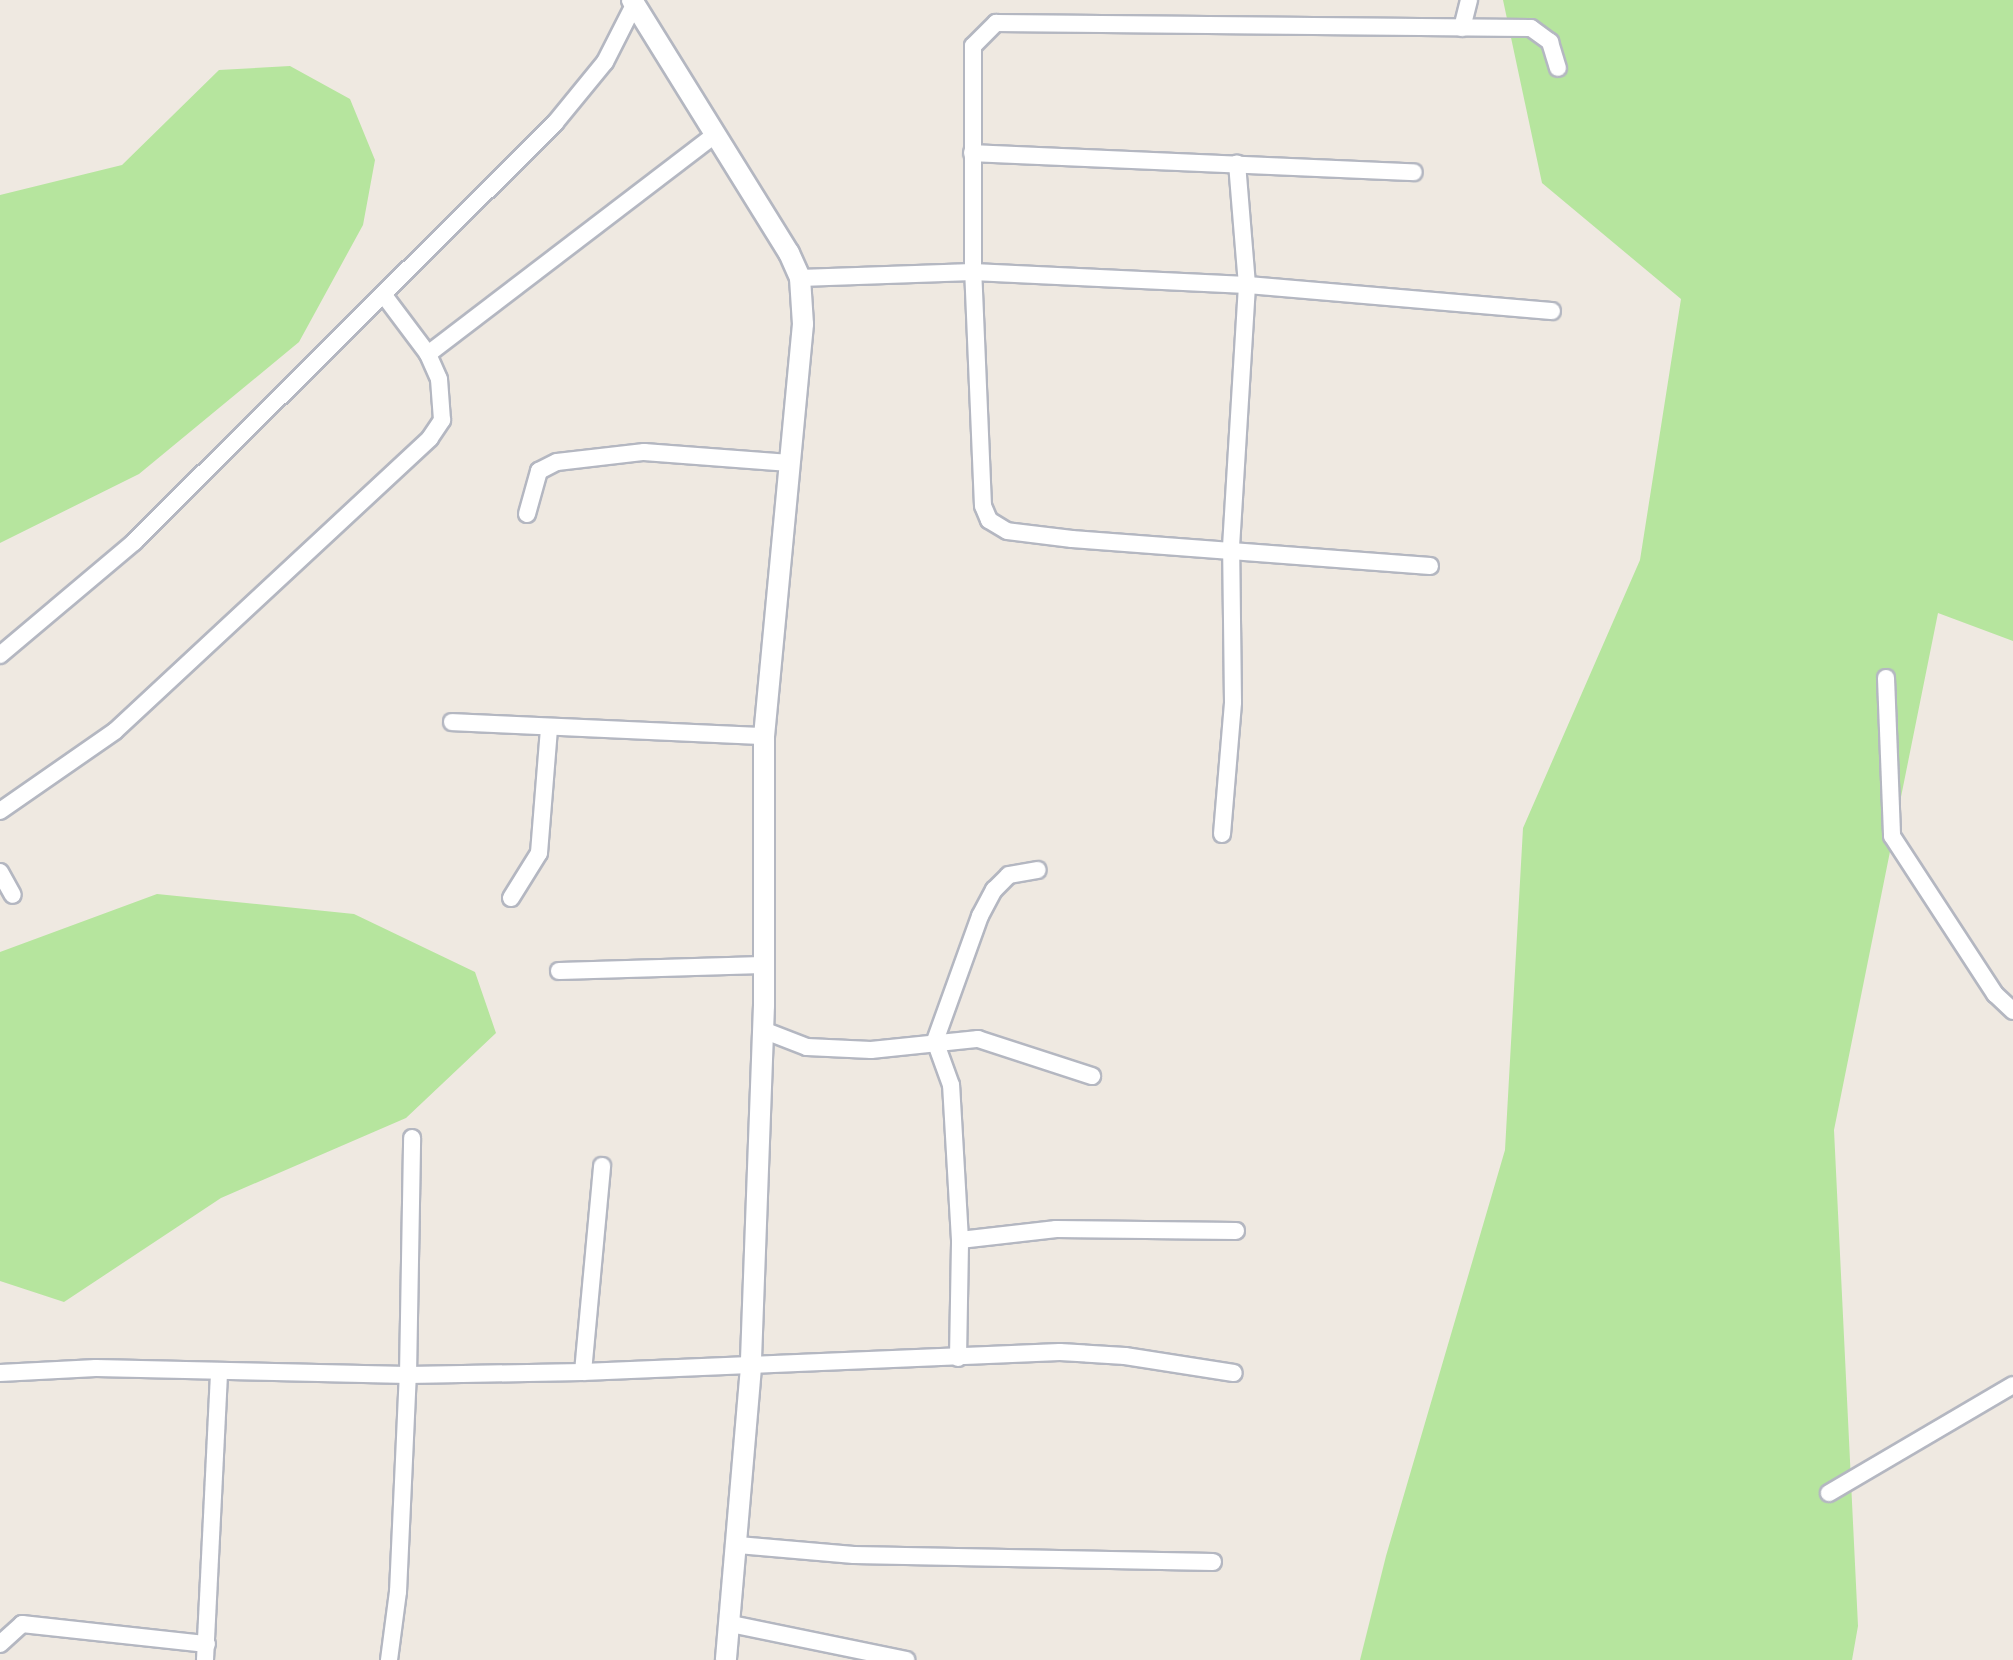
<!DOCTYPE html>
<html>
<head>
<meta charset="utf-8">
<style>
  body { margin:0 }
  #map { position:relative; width:2013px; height:1660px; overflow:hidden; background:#efe9e1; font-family:Manrope,sans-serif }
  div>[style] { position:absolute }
  .green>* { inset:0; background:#b6e59e }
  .roads { filter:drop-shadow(2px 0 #b4b7c1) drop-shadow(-2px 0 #b4b7c1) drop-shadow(0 2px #b4b7c1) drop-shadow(0 -2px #b4b7c1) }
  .minor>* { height:16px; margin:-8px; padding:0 8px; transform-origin:8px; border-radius:8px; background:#fff }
  .tertiary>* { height:20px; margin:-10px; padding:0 10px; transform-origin:10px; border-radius:10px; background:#fff }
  span { translate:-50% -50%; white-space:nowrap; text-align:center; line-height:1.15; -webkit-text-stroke:7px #fff; paint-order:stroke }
</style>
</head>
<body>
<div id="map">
  <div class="green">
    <i style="clip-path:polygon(1503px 0,2013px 0,2013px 641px,1938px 613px,1834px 1130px,1858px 1626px,1852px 1660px,1360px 1660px,1386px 1556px,1505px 1150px,1523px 828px,1640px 560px,1681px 299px,1542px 183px)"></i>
    <i style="clip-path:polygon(290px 66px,350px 99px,375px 160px,363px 225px,299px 342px,139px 474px,0 543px,0 195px,122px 165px,219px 70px)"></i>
    <i style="clip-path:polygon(157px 894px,354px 914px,475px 972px,496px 1033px,406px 1118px,221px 1198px,64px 1302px,0 1281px,0 952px)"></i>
  </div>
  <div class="roads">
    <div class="minor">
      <i style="left:1462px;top:28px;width:29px;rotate:-76deg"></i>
      <i style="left:972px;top:153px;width:442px;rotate:2.5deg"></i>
      <i style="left:800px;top:278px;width:173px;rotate:-2deg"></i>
      <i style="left:973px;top:272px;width:274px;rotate:2.7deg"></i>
      <i style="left:1247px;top:285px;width:306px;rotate:4.9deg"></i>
      <i style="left:428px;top:354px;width:362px;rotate:-37.4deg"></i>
      <i style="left:527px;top:514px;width:45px;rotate:-74.4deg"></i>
      <i style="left:539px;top:471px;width:20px;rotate:-27deg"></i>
      <i style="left:557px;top:462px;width:88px;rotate:-6.6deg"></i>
      <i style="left:644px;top:452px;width:146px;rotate:4.3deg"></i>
      <i style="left:1430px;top:566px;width:359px;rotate:-175.7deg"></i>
      <i style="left:1072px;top:539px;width:65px;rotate:-173deg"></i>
      <i style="left:1007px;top:531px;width:21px;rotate:-149deg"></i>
      <i style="left:989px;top:520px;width:15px;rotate:-113deg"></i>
      <i style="left:983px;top:506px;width:234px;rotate:-92.4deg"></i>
      <i style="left:973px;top:272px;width:226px;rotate:-90deg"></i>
      <i style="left:973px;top:46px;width:33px;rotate:-45deg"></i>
      <i style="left:996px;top:23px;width:535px;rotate:0.54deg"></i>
      <i style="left:1531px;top:28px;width:24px;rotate:36deg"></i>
      <i style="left:1550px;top:42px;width:27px;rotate:73deg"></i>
      <i style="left:0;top:655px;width:175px;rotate:-40.1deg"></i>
      <i style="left:134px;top:542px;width:594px;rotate:-44.86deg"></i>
      <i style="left:555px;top:123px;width:79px;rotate:-50.7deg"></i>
      <i style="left:605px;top:62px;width:66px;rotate:-63deg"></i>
      <i style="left:1886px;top:678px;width:158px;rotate:87.8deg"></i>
      <i style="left:1892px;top:836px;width:189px;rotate:56.9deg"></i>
      <i style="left:1995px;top:994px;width:25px;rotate:43deg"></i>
      <i style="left:452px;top:722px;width:312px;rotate:2.6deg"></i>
      <i style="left:0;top:811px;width:140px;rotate:-34.8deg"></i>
      <i style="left:115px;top:731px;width:430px;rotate:-42.9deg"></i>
      <i style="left:430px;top:438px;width:22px;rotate:-56deg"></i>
      <i style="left:442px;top:420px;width:41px;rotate:-94.2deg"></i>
      <i style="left:439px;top:379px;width:27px;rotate:-114deg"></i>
      <i style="left:428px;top:354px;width:75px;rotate:-126.9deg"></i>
      <i style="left:1222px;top:834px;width:132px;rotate:-85.2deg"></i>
      <i style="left:1233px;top:702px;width:155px;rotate:-90.7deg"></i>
      <i style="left:1231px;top:547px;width:262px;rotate:-86.5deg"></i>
      <i style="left:1247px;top:285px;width:122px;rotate:-94.7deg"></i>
      <i style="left:0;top:872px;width:26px;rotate:61deg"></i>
      <i style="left:511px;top:898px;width:53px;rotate:-58.1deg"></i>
      <i style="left:539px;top:853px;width:124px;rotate:-85.4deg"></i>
      <i style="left:559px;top:971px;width:204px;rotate:-1.7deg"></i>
      <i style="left:763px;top:1030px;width:47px;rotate:21.1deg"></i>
      <i style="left:807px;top:1047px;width:64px;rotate:2.7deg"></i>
      <i style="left:871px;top:1050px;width:108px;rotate:-5.9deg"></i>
      <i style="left:978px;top:1039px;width:120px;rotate:18deg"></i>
      <i style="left:960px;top:1240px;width:97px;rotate:-6.5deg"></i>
      <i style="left:1056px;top:1229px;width:180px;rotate:0.6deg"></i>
      <i style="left:958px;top:1358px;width:118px;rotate:-89deg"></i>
      <i style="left:960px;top:1240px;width:155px;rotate:-93.3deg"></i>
      <i style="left:951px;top:1085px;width:47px;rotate:-110deg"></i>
      <i style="left:935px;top:1041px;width:133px;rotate:-70.2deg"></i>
      <i style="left:980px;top:916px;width:30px;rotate:-62deg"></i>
      <i style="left:994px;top:890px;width:21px;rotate:-45deg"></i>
      <i style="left:1009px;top:875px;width:29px;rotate:-10deg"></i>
      <i style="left:583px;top:1372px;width:207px;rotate:-84.7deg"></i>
      <i style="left:0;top:1373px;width:96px;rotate:-3deg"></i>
      <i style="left:96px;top:1368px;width:312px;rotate:1.3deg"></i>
      <i style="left:408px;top:1375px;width:175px;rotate:-1deg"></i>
      <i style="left:583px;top:1372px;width:477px;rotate:-2.4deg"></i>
      <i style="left:1060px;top:1352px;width:65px;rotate:3.5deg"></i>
      <i style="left:1125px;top:1356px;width:110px;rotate:8.9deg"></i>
      <i style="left:1829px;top:1493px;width:213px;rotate:-30.4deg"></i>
      <i style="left:738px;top:1545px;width:116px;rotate:4.9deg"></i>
      <i style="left:854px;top:1555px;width:359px;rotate:1.1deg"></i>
      <i style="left:731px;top:1624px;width:179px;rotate:11.6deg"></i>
      <i style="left:0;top:1644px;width:30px;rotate:-42deg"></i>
      <i style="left:22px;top:1624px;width:186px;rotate:6.2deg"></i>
      <i style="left:205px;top:1660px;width:287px;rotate:-87.2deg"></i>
      <i style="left:389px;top:1660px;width:69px;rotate:-82.5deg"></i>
      <i style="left:398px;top:1592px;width:217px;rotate:-87.4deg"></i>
      <i style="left:408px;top:1375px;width:237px;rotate:-89deg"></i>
    </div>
    <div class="tertiary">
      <i style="left:632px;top:0;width:298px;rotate:58.2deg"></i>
      <i style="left:789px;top:253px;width:27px;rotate:66deg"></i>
      <i style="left:800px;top:278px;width:46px;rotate:86.3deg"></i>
      <i style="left:803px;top:324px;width:414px;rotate:95.4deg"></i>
      <i style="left:764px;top:736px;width:269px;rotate:90deg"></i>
      <i style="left:764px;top:1005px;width:362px;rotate:92.1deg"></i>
      <i style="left:751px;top:1367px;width:294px;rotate:94.9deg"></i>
    </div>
  </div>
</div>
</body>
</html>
